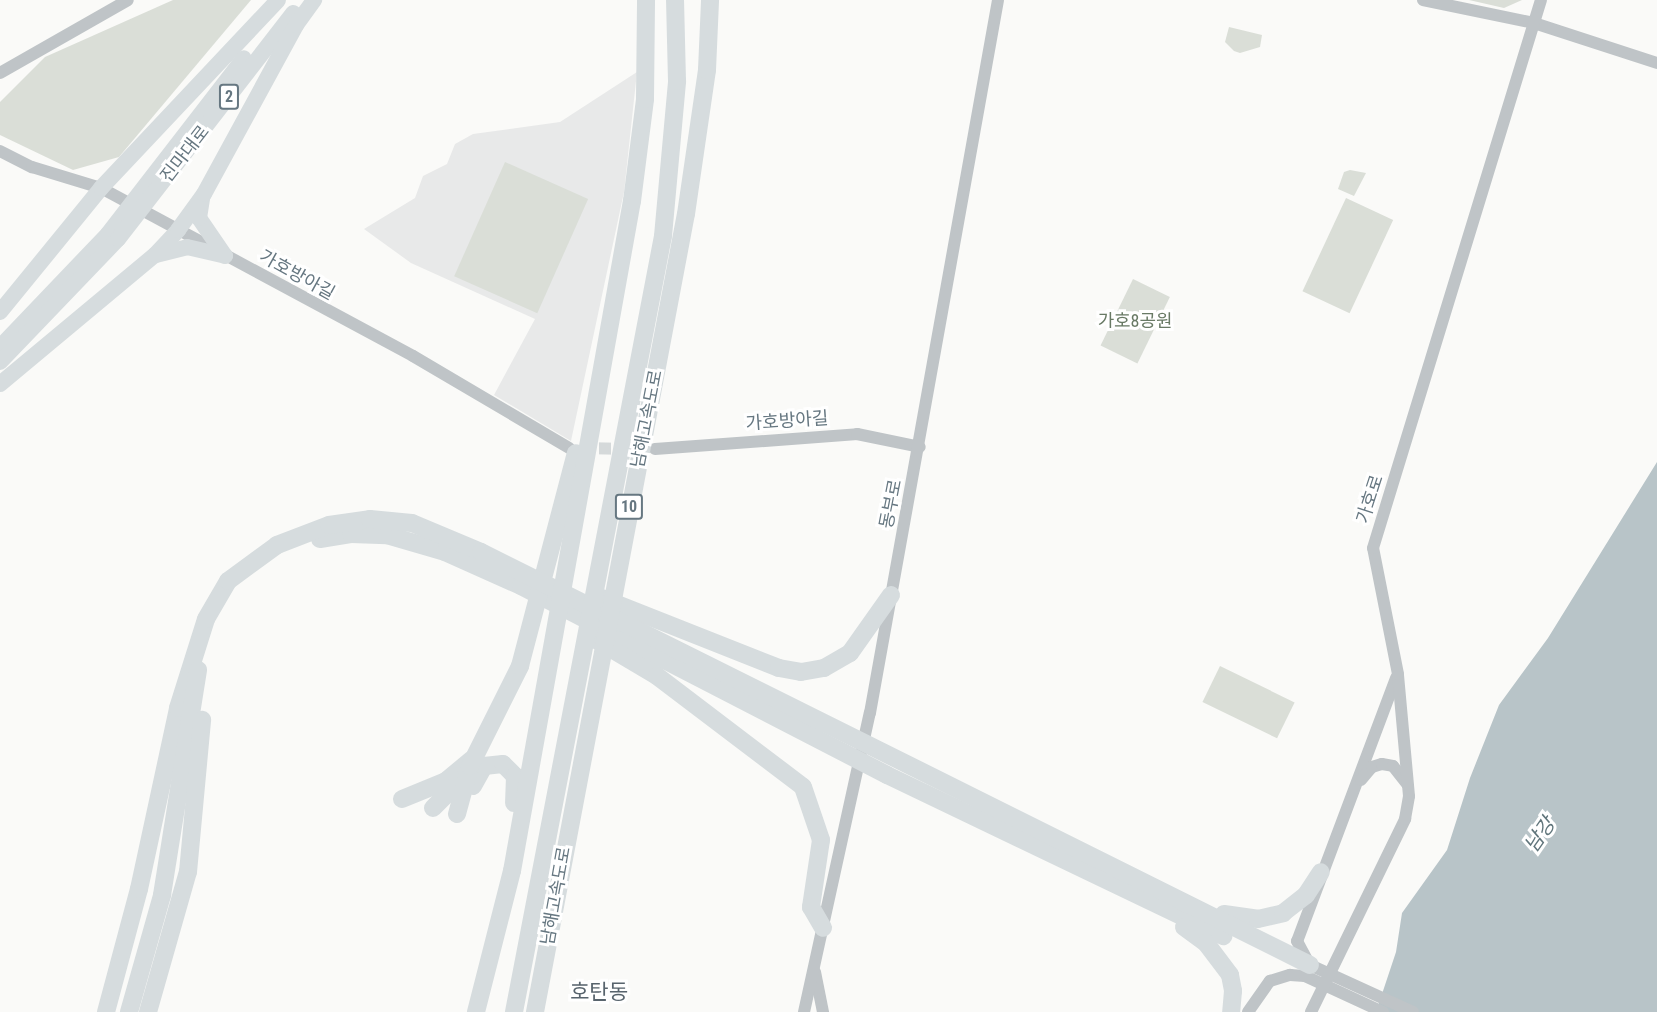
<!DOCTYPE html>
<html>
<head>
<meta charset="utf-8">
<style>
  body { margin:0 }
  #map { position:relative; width:1657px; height:1012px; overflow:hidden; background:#fafaf8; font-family:"Roboto Condensed","Noto Sans KR",sans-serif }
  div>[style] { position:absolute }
  .built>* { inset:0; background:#e8e9e9 }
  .green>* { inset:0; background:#daded7; transform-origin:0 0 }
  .water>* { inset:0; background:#b8c4c8 }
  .tertiary-tunnel>* { height:12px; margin-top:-6px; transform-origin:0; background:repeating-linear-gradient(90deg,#d5d9da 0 12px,transparent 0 18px) }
  .tertiary>* { height:12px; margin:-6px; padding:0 6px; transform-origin:6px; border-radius:6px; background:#bfc4c7 }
  .trunk>* { height:16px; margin:-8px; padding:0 8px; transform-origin:8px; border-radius:8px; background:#d6dcde }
  .motorway>* { height:18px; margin:-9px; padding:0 9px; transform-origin:9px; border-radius:9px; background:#d6dcde }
  span { translate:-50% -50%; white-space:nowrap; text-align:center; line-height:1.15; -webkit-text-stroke:6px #fff; paint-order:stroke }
  .shield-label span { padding:2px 4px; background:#fff; border:2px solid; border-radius:4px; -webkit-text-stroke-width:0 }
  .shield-label { font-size:16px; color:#667781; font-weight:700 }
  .street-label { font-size:18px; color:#667781 }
  .park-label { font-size:18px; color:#697a65 }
  .water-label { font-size:20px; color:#60757b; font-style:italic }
  .quarter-label { font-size:21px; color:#58646d }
</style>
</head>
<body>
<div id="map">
  <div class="built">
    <i style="clip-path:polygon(637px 72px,624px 192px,571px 441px,494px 395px,535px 319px,411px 263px,364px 229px,415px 198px,423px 176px,447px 164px,455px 144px,473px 134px,560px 122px)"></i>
  </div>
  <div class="green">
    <i style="clip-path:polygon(173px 0,251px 0,119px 157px,73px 170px,0 135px,0 102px,45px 57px)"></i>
    <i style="clip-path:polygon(1469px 0,1522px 0,1504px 8px)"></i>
    <i style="clip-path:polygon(1229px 27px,1262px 35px,1260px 47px,1240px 53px,1234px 51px,1225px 42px)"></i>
    <i style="left:505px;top:162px;width:91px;height:125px;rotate:24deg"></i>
    <i style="clip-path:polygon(1350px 170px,1366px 173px,1354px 196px,1338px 189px,1344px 172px)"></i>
    <i style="left:1346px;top:198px;width:52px;height:103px;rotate:25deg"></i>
    <i style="left:1133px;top:279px;width:41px;height:74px;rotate:26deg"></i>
    <i style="left:1220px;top:666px;width:83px;height:40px;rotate:26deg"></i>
  </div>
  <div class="water">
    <i style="clip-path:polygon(1657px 462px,1657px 1012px,1376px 1012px,1396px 952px,1402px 913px,1447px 850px,1470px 778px,1499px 705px,1548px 638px)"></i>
  </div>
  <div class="tertiary-tunnel">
    <i style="left:581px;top:448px;width:49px;rotate:1.2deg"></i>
  </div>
  <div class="tertiary">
    <i style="left:1423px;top:0;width:113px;rotate:11.7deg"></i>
    <i style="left:1534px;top:23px;width:129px;rotate:18deg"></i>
    <i style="left:0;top:73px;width:147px;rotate:-29.7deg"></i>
    <i style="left:0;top:151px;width:36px;rotate:27deg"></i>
    <i style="left:32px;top:167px;width:72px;rotate:16.9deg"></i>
    <i style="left:101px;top:188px;width:354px;rotate:28.3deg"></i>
    <i style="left:413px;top:356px;width:181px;rotate:30.5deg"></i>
    <i style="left:655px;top:449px;width:203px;rotate:-4.2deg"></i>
    <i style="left:857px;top:434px;width:64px;rotate:11.7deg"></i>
    <i style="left:1396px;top:678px;width:281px;rotate:110.6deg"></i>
    <i style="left:1297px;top:941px;width:27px;rotate:62deg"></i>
    <i style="left:1310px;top:965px;width:113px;rotate:24.5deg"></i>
    <i style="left:1361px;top:780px;width:17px;rotate:-50deg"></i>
    <i style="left:1372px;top:767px;width:10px;rotate:-17deg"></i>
    <i style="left:1382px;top:764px;width:11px;rotate:10deg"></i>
    <i style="left:1393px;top:766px;width:23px;rotate:52deg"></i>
    <i style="left:815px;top:972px;width:41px;rotate:78.7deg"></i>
    <i style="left:804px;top:1012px;width:306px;rotate:-77.6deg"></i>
    <i style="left:870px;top:713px;width:724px;rotate:-79.82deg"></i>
    <i style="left:1248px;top:1012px;width:38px;rotate:-55deg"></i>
    <i style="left:1270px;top:981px;width:21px;rotate:-17deg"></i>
    <i style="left:1290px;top:975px;width:15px;rotate:4deg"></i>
    <i style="left:1305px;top:976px;width:86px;rotate:24.8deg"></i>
    <i style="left:1311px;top:1012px;width:215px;rotate:-64deg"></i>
    <i style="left:1405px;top:819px;width:23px;rotate:-80deg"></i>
    <i style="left:1409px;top:796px;width:122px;rotate:-95.2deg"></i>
    <i style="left:1398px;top:674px;width:128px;rotate:-101.2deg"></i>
    <i style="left:1373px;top:548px;width:573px;rotate:-72.96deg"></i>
  </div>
  <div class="trunk">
    <i style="left:156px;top:255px;width:32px;rotate:-14deg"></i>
    <i style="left:187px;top:247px;width:39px;rotate:13deg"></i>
    <i style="left:225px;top:256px;width:46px;rotate:-124.4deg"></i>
    <i style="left:199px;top:218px;width:20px;rotate:-81deg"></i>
    <i style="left:0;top:312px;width:160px;rotate:-50.8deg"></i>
    <i style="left:101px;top:188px;width:258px;rotate:-46.7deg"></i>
    <i style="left:0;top:347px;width:156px;rotate:-46.3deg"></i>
    <i style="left:108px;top:234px;width:222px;rotate:-52.3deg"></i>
    <i style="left:0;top:362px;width:170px;rotate:-46.2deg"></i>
    <i style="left:118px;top:239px;width:286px;rotate:-52.2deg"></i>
    <i style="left:0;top:384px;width:202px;rotate:-39.8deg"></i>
    <i style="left:155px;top:255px;width:34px;rotate:-47deg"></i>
    <i style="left:178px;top:230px;width:44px;rotate:-54.2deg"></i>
    <i style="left:204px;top:194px;width:192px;rotate:-61.4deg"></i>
    <i style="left:296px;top:25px;width:31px;rotate:-54deg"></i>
  </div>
  <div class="motorway">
    <i style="left:320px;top:539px;width:31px;rotate:-9deg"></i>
    <i style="left:351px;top:534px;width:36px;rotate:2deg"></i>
    <i style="left:387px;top:535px;width:60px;rotate:16.3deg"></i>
    <i style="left:445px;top:552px;width:83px;rotate:24.1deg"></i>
    <i style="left:521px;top:586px;width:412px;rotate:27.3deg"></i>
    <i style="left:887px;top:775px;width:373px;rotate:25.6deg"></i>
    <i style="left:602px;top:598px;width:190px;rotate:21.6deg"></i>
    <i style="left:779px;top:668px;width:22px;rotate:10deg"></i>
    <i style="left:801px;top:672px;width:23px;rotate:-10deg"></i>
    <i style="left:824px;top:668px;width:30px;rotate:-30deg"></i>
    <i style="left:850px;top:653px;width:71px;rotate:-54.7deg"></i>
    <i style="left:593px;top:638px;width:74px;rotate:30.7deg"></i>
    <i style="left:657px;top:676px;width:183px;rotate:37.2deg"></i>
    <i style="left:803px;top:787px;width:56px;rotate:71.2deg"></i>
    <i style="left:821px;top:840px;width:68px;rotate:98.5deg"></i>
    <i style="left:811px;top:907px;width:24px;rotate:60deg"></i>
    <i style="left:473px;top:786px;width:23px;rotate:-61deg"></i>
    <i style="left:484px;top:766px;width:19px;rotate:-6deg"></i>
    <i style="left:503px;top:764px;width:17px;rotate:45deg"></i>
    <i style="left:515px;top:776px;width:27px;rotate:92deg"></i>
    <i style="left:402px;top:799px;width:48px;rotate:-22.2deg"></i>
    <i style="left:446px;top:781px;width:33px;rotate:-40deg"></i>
    <i style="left:433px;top:808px;width:40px;rotate:-45deg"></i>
    <i style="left:457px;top:814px;width:50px;rotate:-74.8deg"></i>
    <i style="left:470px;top:766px;width:112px;rotate:-63.4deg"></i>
    <i style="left:520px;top:666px;width:220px;rotate:-75.3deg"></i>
    <i style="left:1224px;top:914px;width:34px;rotate:8deg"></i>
    <i style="left:1258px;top:919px;width:26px;rotate:-13deg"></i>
    <i style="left:1283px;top:913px;width:29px;rotate:-38deg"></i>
    <i style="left:1306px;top:895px;width:27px;rotate:-57deg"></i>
    <i style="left:1184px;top:927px;width:27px;rotate:36deg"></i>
    <i style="left:1206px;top:943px;width:40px;rotate:53deg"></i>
    <i style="left:1230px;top:975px;width:16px;rotate:79deg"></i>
    <i style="left:1233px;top:991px;width:21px;rotate:95deg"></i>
    <i style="left:106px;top:1012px;width:127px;rotate:-75deg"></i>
    <i style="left:139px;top:889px;width:185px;rotate:-77.8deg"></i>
    <i style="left:178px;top:708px;width:93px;rotate:-72.5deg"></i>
    <i style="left:206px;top:619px;width:44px;rotate:-59.9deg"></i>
    <i style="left:228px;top:581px;width:61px;rotate:-36.3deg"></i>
    <i style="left:277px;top:545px;width:56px;rotate:-21deg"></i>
    <i style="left:329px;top:525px;width:41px;rotate:-8.3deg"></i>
    <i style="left:370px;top:519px;width:42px;rotate:5.4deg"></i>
    <i style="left:412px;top:523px;width:75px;rotate:22.8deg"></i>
    <i style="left:481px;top:552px;width:926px;rotate:26.48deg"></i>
    <i style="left:129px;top:1012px;width:122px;rotate:-74.2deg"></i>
    <i style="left:162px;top:895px;width:228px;rotate:-80.9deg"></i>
    <i style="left:148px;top:1012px;width:146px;rotate:-74.1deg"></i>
    <i style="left:188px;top:872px;width:153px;rotate:-84.7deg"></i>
    <i style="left:476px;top:1012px;width:146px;rotate:-75.7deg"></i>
    <i style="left:512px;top:871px;width:681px;rotate:-79.85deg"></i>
    <i style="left:632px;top:201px;width:103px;rotate:-82.7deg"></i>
    <i style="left:645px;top:99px;width:99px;rotate:-89.4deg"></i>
    <i style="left:514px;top:1012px;width:790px;rotate:-79.13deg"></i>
    <i style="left:663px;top:236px;width:156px;rotate:-84.8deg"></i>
    <i style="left:677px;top:81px;width:81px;rotate:-91.4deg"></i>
    <i style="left:535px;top:1012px;width:812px;rotate:-79.29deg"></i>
    <i style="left:686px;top:214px;width:146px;rotate:-81.7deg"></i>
    <i style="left:707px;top:70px;width:70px;rotate:-87.5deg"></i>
  </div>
  <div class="shield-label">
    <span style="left:229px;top:97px">2</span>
    <span style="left:629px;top:507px">10</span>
  </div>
  <div class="street-label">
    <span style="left:185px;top:154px;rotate:-52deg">진마대로</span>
    <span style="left:297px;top:275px;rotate:29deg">가호방아길</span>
    <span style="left:647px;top:419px;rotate:-79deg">남해고속도로</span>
    <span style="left:787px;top:421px;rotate:-4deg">가호방아길</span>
    <span style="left:1370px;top:499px;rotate:-72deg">가호로</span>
    <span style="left:891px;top:504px;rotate:-79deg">동부로</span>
    <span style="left:556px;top:896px;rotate:-80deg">남해고속도로</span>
  </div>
  <div class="park-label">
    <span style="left:1135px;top:321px">가호8공원</span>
  </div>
  <div class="water-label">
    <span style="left:1540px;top:835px;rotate:-55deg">남강</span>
  </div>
  <div class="quarter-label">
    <span style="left:599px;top:992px">호탄동</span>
  </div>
</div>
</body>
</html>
